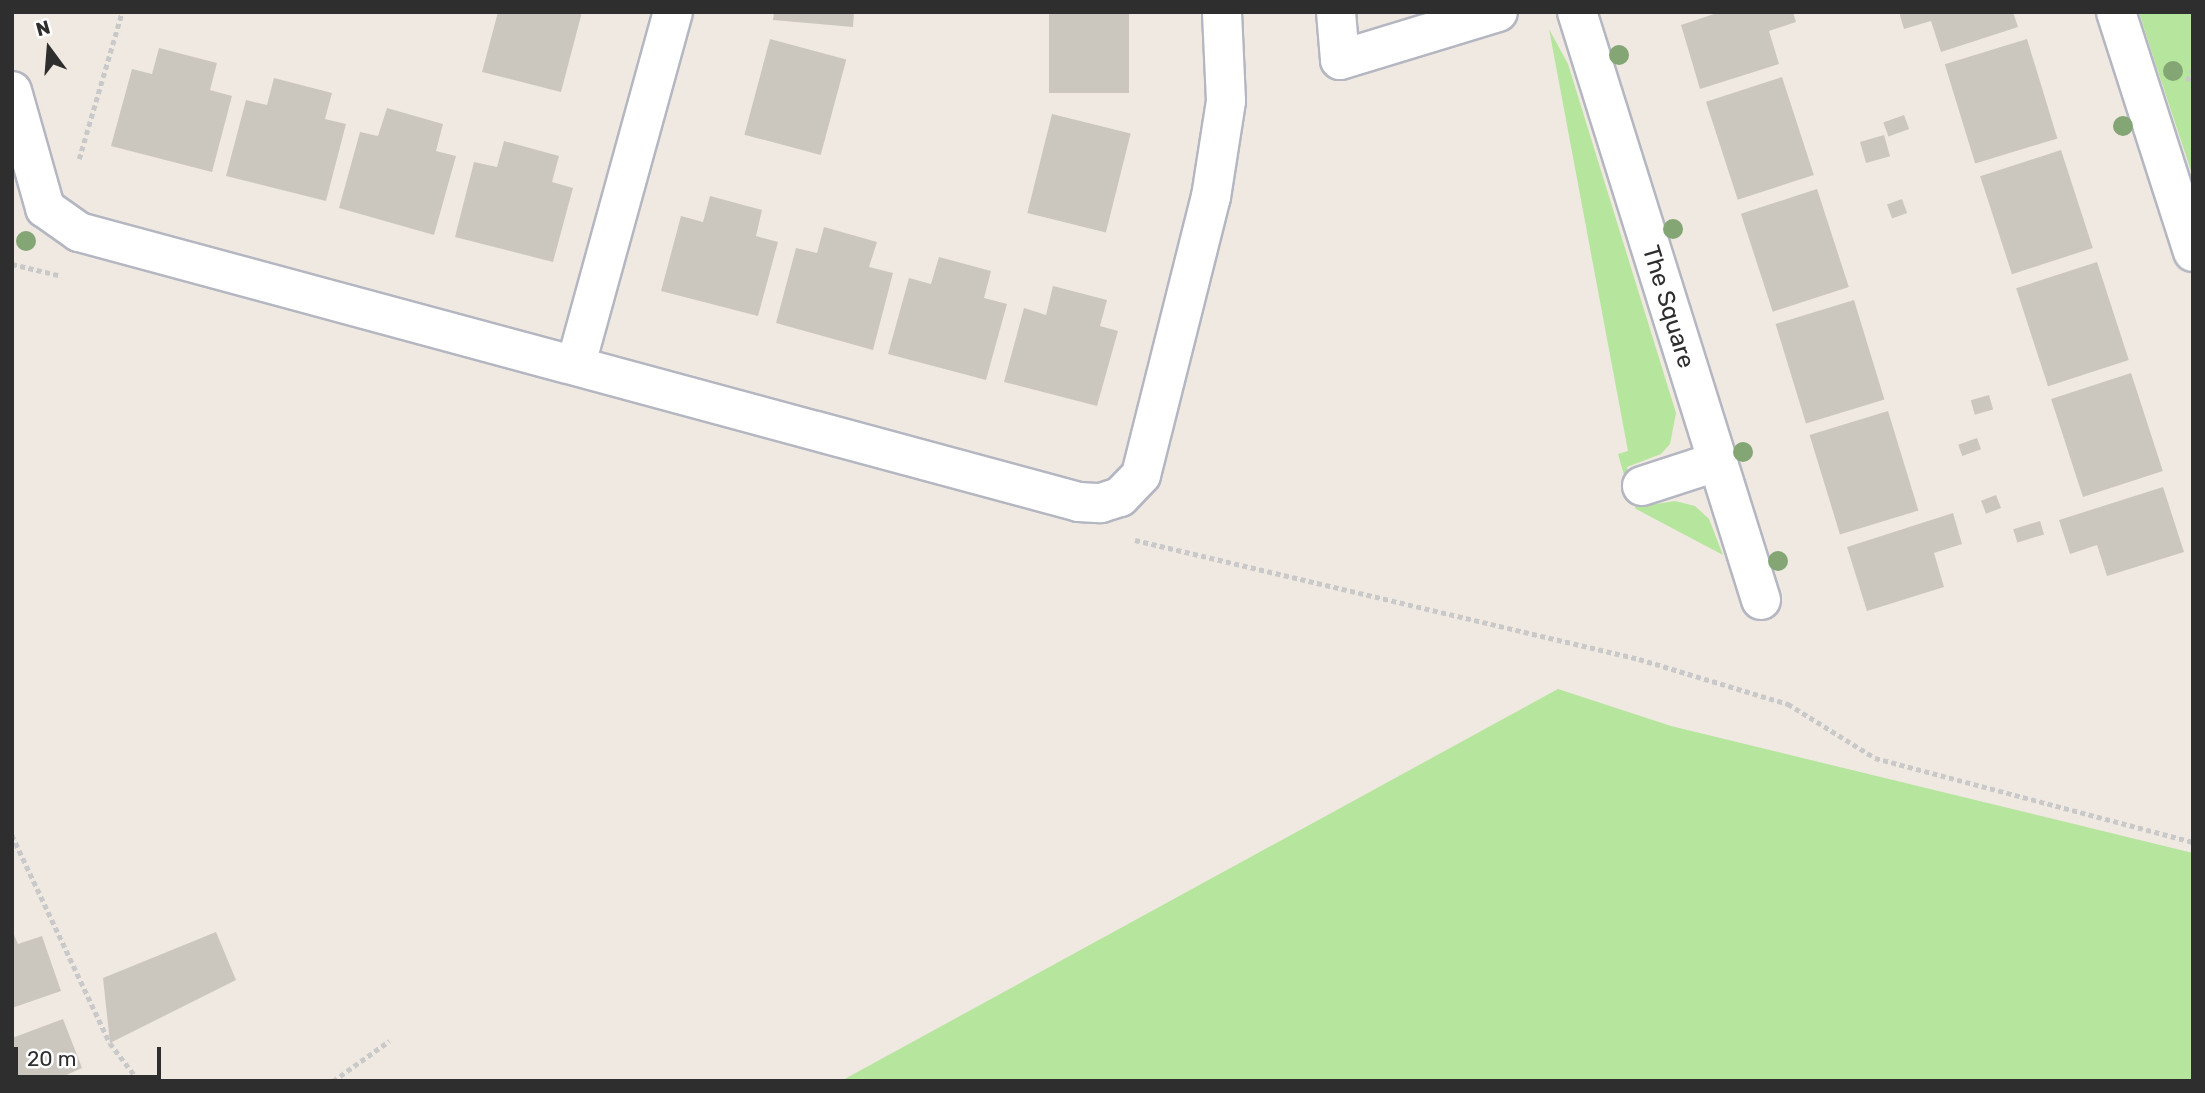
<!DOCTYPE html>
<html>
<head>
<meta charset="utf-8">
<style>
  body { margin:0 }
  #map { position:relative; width:2205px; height:1093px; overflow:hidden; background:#efe9e1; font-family:Rubik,sans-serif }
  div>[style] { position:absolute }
  .green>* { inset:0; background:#b6e59e }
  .building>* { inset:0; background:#cbc7bf; transform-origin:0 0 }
  .path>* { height:4.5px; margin-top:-2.25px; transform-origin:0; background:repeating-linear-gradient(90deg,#c9c9c9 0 5px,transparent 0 8.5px) }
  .roads { filter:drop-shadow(2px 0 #b4b7c1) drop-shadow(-2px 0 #b4b7c1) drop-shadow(0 2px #b4b7c1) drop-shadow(0 -2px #b4b7c1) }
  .minor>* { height:38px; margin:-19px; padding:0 19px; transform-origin:19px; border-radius:19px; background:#fff }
  .trees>* { width:20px; height:20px; margin:-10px; border-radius:50%; background:#84a574 }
  span { translate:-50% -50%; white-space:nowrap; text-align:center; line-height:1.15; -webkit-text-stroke:7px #fff; paint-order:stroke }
  .street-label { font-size:24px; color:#2e2e2e }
  .frame { position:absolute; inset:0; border:14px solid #2e2e2e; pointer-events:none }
  .north { position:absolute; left:14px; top:14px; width:70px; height:70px; -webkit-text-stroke:5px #fff; paint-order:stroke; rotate:344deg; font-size:19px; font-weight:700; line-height:28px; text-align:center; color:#2e2e2e }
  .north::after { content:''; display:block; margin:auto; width:24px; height:32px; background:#2e2e2e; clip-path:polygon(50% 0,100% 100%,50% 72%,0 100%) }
  .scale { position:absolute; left:14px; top:1047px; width:147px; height:32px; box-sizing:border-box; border:4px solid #2e2e2e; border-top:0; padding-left:9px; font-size:21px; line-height:24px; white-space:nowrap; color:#2e2e2e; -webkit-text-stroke:5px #fff; paint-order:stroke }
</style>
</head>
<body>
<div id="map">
  <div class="green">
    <i style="clip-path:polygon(2139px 12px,2193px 12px,2193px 177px,2152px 53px)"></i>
    <i style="clip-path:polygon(1549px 29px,1568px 64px,1676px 413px,1670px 444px,1661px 454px,1627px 467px,1637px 507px,1675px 501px,1695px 506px,1709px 519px,1723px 555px,1636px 509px,1630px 496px,1618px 454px,1628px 451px)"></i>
    <i style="clip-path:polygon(1558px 689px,1671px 726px,2193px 853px,2193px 1081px,841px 1081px)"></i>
  </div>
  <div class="building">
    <i style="clip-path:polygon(498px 12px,582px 12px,561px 92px,482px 72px)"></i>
    <i style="clip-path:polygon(774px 12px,854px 12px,853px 27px,773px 20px)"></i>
    <i style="left:1049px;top:12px;width:80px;height:81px"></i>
    <i style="clip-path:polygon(1720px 12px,1793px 12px,1796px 22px,1769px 31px,1779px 64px,1700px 89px,1681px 25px)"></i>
    <i style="clip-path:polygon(1899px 12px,2013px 12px,2018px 27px,1941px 52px,1931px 21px,1904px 29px)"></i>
    <i style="left:770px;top:39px;width:79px;height:99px;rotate:15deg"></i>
    <i style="left:2027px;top:39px;width:104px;height:86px;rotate:73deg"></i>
    <i style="clip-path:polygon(159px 48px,217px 63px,210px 90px,232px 96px,212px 172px,111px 146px,132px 69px,152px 74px)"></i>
    <i style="left:1782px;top:77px;width:103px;height:80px;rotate:72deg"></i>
    <i style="clip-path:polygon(274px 78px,332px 93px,325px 119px,346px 124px,326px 201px,226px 176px,246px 100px,267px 105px)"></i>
    <i style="clip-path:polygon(387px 108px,443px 124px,436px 151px,456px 156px,434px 235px,339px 208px,360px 132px,378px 136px)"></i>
    <i style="left:1052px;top:114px;width:81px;height:102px;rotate:14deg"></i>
    <i style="left:1904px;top:115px;width:15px;height:22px;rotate:70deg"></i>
    <i style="left:1884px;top:135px;width:22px;height:25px;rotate:74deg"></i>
    <i style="clip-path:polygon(504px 141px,559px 156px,552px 182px,573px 188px,553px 262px,455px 237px,474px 162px,497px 167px)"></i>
    <i style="left:2061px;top:150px;width:103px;height:85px;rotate:72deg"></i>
    <i style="left:1817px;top:189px;width:103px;height:80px;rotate:72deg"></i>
    <i style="clip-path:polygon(710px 196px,762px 210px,756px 236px,778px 242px,758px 316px,661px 291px,681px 216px,703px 222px)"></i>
    <i style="left:1902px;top:199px;width:15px;height:16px;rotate:70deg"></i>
    <i style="clip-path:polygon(824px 227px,877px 242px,869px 267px,893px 273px,873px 350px,776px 323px,796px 248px,817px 253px)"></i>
    <i style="clip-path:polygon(939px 257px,991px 271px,984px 298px,1007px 304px,986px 380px,888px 354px,909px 278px,931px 284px)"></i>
    <i style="left:2097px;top:262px;width:103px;height:85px;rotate:72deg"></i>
    <i style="clip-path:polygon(1053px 286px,1107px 300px,1100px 326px,1118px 331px,1097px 406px,1004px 382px,1024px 308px,1046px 315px)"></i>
    <i style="left:1854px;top:300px;width:104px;height:82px;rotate:73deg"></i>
    <i style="left:2131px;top:373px;width:103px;height:84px;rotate:72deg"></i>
    <i style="left:1989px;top:395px;width:15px;height:19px;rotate:74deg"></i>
    <i style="left:1888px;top:411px;width:104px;height:82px;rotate:73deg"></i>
    <i style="left:1977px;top:438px;width:12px;height:20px;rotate:70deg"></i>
    <i style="clip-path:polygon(2163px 487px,2184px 552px,2107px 576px,2097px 545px,2070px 554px,2059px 520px)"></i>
    <i style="left:1996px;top:495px;width:14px;height:16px;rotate:69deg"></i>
    <i style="clip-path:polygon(1953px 513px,1962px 544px,1934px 553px,1944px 587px,1867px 611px,1847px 547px)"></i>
    <i style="left:2040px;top:521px;width:14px;height:28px;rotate:73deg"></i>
    <i style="clip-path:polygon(12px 930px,18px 944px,42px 936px,61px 991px,12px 1008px)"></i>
    <i style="clip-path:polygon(216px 932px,236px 980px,110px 1043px,103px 978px)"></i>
    <i style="clip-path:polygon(63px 1019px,82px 1068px,53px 1081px,12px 1081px,12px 1038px)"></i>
  </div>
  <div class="path">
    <i style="left:2187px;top:81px;width:13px;rotate:-63deg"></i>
    <i style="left:79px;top:159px;width:153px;rotate:-73.7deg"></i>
    <i style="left:12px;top:264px;width:51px;rotate:13.5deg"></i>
    <i style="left:1135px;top:540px;width:518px;rotate:13.28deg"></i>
    <i style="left:1639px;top:659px;width:156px;rotate:16.8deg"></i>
    <i style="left:1788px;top:704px;width:102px;rotate:31.8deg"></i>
    <i style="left:1875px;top:758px;width:329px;rotate:14.8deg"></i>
    <i style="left:12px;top:835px;width:230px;rotate:64.8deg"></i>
    <i style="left:110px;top:1043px;width:48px;rotate:52.7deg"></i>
    <i style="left:333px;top:1081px;width:69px;rotate:-35.5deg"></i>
  </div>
  <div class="roads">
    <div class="minor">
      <i style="left:1336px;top:12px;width:48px;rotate:85.2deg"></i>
      <i style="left:1340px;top:60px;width:165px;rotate:-16.9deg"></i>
      <i style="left:1577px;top:12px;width:616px;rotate:72.62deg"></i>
      <i style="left:2116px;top:12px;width:252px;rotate:72.2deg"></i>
      <i style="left:12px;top:91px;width:122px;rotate:74.2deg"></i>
      <i style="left:45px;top:208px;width:42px;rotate:35.2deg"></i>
      <i style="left:79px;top:232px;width:1036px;rotate:15.11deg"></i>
      <i style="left:1079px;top:502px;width:22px;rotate:3deg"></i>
      <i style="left:1101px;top:503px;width:20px;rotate:-18deg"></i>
      <i style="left:1120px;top:497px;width:30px;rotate:-46deg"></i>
      <i style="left:1141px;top:475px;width:287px;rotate:-75.9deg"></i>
      <i style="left:1211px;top:197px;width:97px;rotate:-81.1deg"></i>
      <i style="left:1226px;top:101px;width:89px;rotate:-92.6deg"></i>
      <i style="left:576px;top:364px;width:365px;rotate:-74.6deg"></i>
      <i style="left:1642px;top:486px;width:78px;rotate:-18deg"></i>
    </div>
  </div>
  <div class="trees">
    <i style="left:1619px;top:55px"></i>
    <i style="left:2173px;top:71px"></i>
    <i style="left:2123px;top:126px"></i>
    <i style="left:1673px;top:229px"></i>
    <i style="left:26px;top:241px"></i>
    <i style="left:1743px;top:452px"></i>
    <i style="left:1778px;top:561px"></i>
  </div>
  <div class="street-label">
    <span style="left:1668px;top:307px;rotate:73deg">The Square</span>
  </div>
  <div class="frame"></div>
  <div class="north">N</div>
  <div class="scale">20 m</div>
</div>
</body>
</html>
